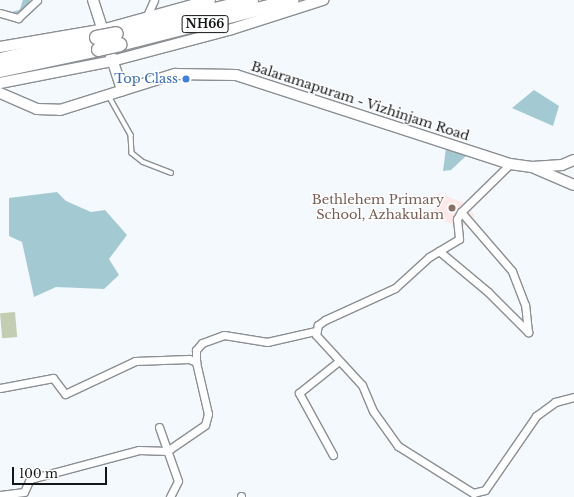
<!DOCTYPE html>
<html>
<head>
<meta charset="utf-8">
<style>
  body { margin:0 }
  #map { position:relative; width:574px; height:497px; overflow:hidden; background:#f4f9fe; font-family:"Libre Baskerville",serif }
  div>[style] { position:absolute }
  .education>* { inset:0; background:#fee8e8 }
  .green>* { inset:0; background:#c1ceb1; transform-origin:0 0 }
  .water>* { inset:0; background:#a3cad3 }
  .canal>* { height:7px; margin:-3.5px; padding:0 3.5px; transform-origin:3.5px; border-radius:3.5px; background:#a3cad3 }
  .roads { filter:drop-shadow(1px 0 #8b8f93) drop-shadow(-1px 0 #8b8f93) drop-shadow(0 1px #8b8f93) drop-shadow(0 -1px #8b8f93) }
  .lane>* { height:3.5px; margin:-1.75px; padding:0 1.75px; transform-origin:1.75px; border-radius:1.75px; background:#fff }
  .street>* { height:7px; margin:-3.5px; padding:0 3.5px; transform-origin:3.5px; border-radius:3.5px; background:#fff }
  .secondary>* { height:10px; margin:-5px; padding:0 5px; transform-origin:5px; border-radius:5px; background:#fff }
  .highway>* { height:13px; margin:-6.5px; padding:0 6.5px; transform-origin:6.5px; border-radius:6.5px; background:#fff }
  .bridges { filter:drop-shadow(1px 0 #8b8f93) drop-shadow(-1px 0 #8b8f93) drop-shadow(0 1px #8b8f93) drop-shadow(0 -1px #8b8f93) }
  .highway-bridge>* { height:13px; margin:-6.5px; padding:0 6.5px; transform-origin:6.5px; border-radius:6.5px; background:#fff }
  .dots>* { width:11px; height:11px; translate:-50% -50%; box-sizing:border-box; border:2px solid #fff; border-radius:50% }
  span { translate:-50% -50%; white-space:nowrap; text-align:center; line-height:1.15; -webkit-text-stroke:3px #fff; paint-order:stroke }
  .shield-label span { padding:1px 3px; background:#fff; border:1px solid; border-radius:3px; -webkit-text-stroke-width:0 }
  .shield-label { font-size:12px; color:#141618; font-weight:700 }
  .shop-label { font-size:13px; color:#366cbe }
  .right { translate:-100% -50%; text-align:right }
  .street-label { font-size:13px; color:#141618 }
  .education-label { font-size:13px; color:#785e54 }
  .scale { position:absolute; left:12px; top:467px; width:95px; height:18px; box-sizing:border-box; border:2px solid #141618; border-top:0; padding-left:5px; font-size:12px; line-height:14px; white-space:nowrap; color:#141618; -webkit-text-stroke:3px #fff; paint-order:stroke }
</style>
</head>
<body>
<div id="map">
  <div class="education">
    <i style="clip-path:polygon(438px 193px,462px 202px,475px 215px,463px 227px,433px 218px)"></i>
  </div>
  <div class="green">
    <i style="left:15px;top:312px;width:25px;height:15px;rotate:85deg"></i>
  </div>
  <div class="water">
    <i style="clip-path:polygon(534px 90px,559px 106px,553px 126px,512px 108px)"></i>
    <i style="clip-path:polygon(446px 148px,466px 156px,451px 170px,443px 171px)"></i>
    <i style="clip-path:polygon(57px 192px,66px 201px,91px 212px,105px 210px,127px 235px,109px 259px,119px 275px,104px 289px,56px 287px,34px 297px,22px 242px,9px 236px,9px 198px)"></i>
  </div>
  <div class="canal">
    <i style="left:8px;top:16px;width:15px;rotate:-16deg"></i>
    <i style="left:22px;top:12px;width:13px;rotate:-72deg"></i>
  </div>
  <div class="roads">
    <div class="lane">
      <i style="left:109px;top:96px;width:45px;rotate:60.6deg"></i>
      <i style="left:131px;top:135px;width:18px;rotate:87deg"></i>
      <i style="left:132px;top:153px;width:14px;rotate:39deg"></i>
      <i style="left:143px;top:162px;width:30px;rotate:21deg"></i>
    </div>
    <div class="street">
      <i style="left:0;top:13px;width:19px;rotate:16deg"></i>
      <i style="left:18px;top:18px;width:26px;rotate:-43deg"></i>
      <i style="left:146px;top:18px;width:20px;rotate:-66deg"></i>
      <i style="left:510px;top:164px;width:69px;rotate:135.6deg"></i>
      <i style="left:461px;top:212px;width:8px;rotate:120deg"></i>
      <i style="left:457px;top:219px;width:20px;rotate:84deg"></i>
      <i style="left:459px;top:239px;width:35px;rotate:149deg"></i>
      <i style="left:429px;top:257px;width:46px;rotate:137.6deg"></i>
      <i style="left:395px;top:288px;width:77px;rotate:155.4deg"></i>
      <i style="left:325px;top:320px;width:9px;rotate:144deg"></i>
      <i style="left:318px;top:325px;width:10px;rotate:101deg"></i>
      <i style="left:316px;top:335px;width:68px;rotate:47.4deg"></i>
      <i style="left:362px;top:385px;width:28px;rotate:67deg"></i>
      <i style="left:373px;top:411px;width:43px;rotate:54.5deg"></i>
      <i style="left:398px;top:446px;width:89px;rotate:32.1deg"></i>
      <i style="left:473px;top:493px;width:12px;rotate:-14deg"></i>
      <i style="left:485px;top:490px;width:90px;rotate:-55.4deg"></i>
      <i style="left:536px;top:416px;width:24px;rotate:-36deg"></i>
      <i style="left:555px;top:402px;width:20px;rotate:-15deg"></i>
      <i style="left:439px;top:251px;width:64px;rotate:39.9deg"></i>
      <i style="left:488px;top:292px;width:57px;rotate:45deg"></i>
      <i style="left:528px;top:332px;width:27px;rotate:-96deg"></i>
      <i style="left:525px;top:305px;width:36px;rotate:-111deg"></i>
      <i style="left:512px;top:271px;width:78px;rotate:-130.8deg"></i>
      <i style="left:196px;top:362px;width:12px;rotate:-90deg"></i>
      <i style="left:196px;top:350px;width:9px;rotate:-49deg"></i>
      <i style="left:202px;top:343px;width:23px;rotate:-20deg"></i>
      <i style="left:224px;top:335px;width:44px;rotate:9.2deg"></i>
      <i style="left:267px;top:342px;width:49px;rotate:-12.9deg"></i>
      <i style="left:0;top:388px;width:54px;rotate:-10.7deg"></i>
      <i style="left:53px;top:378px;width:20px;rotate:53deg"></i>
      <i style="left:65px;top:394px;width:77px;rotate:-25.2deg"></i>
      <i style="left:135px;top:361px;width:54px;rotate:-2.1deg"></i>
      <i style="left:189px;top:359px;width:8px;rotate:23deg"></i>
      <i style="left:196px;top:362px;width:53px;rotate:77deg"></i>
      <i style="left:208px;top:414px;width:11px;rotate:105deg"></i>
      <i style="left:205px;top:425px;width:46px;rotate:145.6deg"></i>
      <i style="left:167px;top:451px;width:28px;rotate:-178deg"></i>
      <i style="left:139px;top:450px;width:113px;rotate:165.1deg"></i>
      <i style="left:30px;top:479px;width:14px;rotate:115deg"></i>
      <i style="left:24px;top:492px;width:24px;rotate:173deg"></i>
      <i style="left:159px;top:427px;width:57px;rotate:70.6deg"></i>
      <i style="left:178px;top:481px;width:18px;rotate:117deg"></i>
      <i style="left:333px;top:455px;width:71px;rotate:-118.7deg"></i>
      <i style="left:299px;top:393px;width:51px;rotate:-38.7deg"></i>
      <i style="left:241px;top:496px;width:1px;rotate:90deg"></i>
    </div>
    <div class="secondary">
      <i style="left:93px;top:0;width:95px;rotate:72.1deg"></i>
      <i style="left:0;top:47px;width:107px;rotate:-9.7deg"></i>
      <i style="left:105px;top:29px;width:109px;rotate:-15.4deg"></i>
      <i style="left:0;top:83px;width:114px;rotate:-11.1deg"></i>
      <i style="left:112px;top:61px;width:124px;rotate:-14.9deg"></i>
      <i style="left:232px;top:29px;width:96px;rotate:-17.7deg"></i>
      <i style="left:0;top:93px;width:40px;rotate:23.4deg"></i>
      <i style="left:37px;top:109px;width:23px;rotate:2deg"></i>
      <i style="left:60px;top:110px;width:121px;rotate:-17.4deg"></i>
      <i style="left:175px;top:74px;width:61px;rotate:0.9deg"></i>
      <i style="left:236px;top:75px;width:288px;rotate:18deg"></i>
      <i style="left:510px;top:164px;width:22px;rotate:8deg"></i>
      <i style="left:532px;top:167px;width:30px;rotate:-4deg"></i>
      <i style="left:562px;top:165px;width:13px;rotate:-23deg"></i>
      <i style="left:534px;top:168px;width:43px;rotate:23deg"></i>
    </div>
    <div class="highway">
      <i style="left:116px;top:33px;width:139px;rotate:-13.7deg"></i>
      <i style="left:119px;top:44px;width:178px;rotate:-14.3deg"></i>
      <i style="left:0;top:59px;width:98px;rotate:-12.9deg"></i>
      <i style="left:0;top:70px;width:100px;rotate:-12.1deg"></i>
    </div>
  </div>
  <div class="bridges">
    <div class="highway-bridge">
      <i style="left:96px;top:37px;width:20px;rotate:-11deg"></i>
      <i style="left:98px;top:49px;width:22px;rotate:-13deg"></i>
    </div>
  </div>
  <div class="dots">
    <i style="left:186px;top:79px;background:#3f7fe0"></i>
    <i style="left:452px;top:208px;background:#8d6e63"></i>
  </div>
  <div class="shield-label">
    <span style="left:205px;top:24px">NH66</span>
  </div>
  <div class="shop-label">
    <span class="right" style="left:178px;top:79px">Top Class</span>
  </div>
  <div class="street-label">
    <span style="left:360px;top:102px;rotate:18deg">Balaramapuram - Vizhinjam Road</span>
  </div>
  <div class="education-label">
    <span class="right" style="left:444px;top:208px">Bethlehem Primary<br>School, Azhakulam</span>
  </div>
  <div class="scale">100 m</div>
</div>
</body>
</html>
